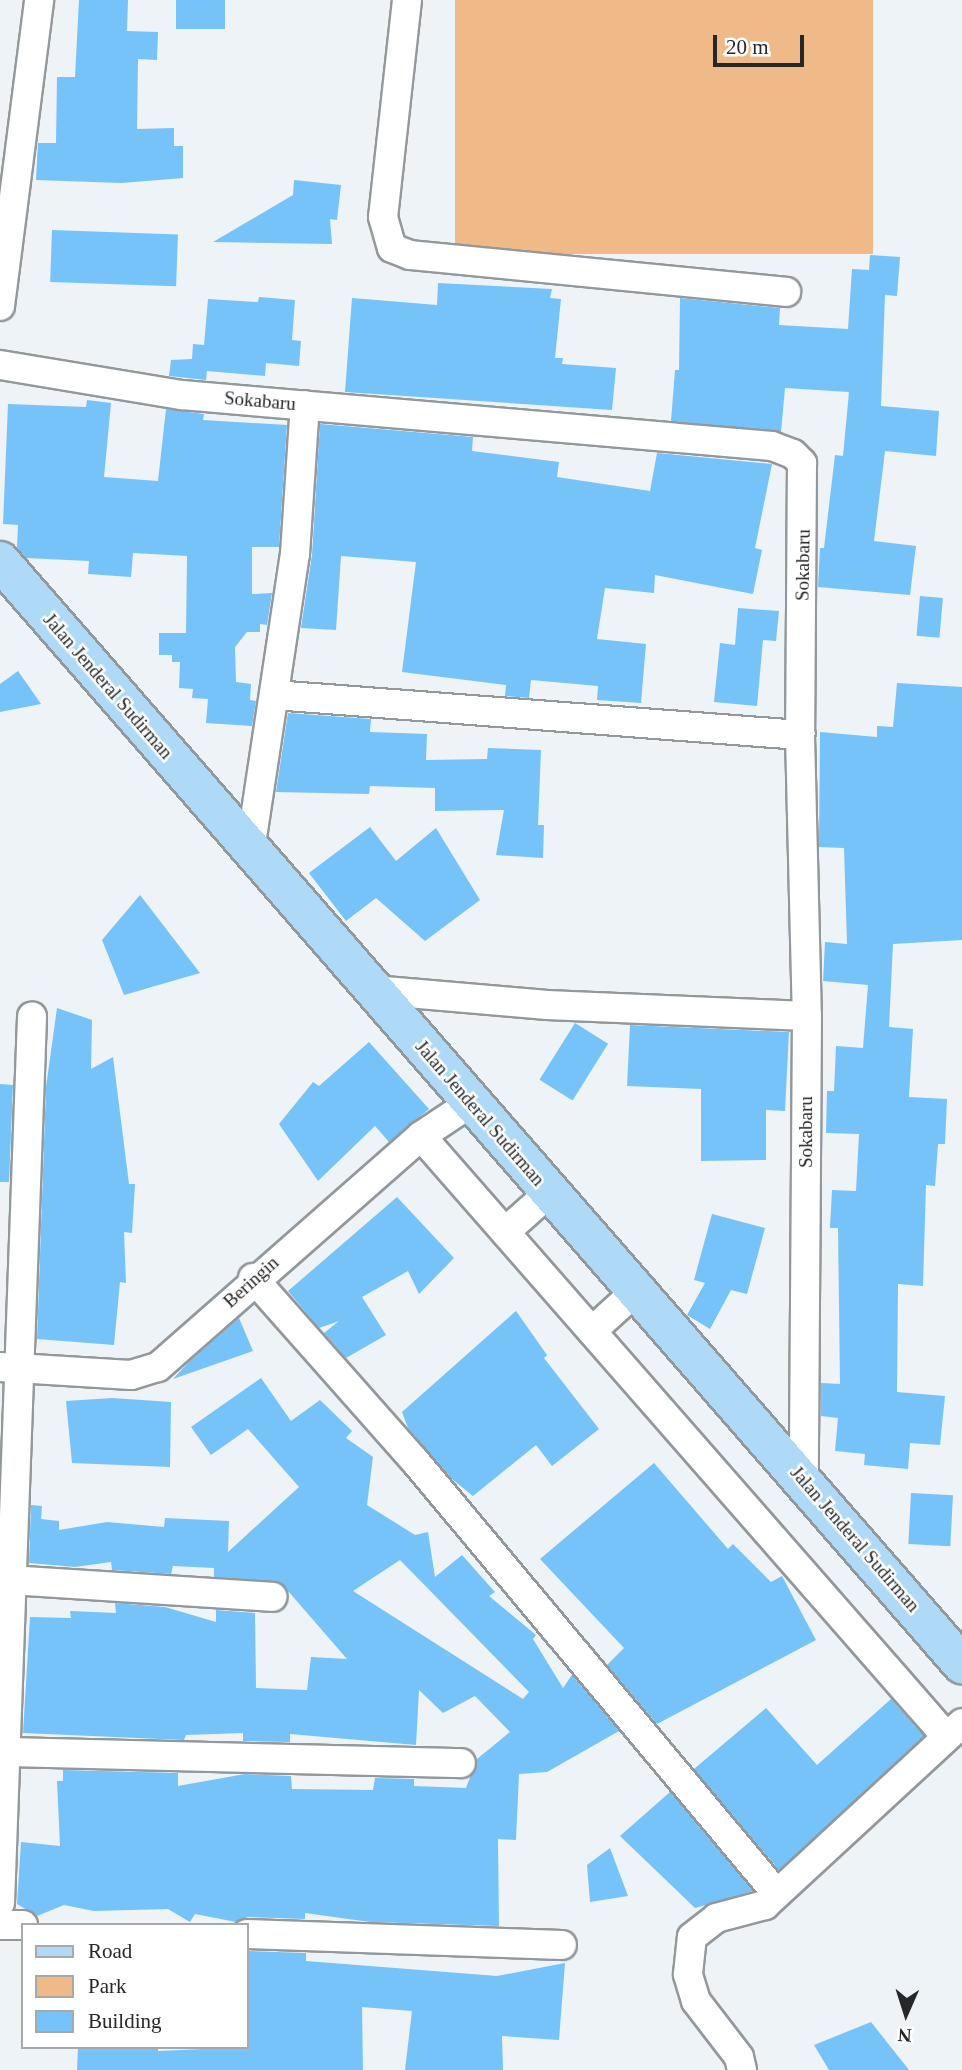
<!DOCTYPE html>
<html>
<head>
<meta charset="utf-8">
<style>
  body { margin:0 }
  #map { position:relative; width:962px; height:2070px; overflow:hidden; background:#edf3f7; font-family:"Times New Roman",serif }
  div>[style] { position:absolute }
  .green>* { inset:0; background:#f0b988; transform-origin:0 0 }
  .building>* { inset:0; background:#75c3f8; transform-origin:0 0 }
  .roads { filter:drop-shadow(2px 0 #92989c) drop-shadow(-2px 0 #92989c) drop-shadow(0 2px #92989c) drop-shadow(0 -2px #92989c) }
  .street>* { height:28px; margin:-14px; padding:0 14px; transform-origin:14px; border-radius:14px; background:#fff }
  .primary>* { height:38px; margin:-19px; padding:0 19px; transform-origin:19px; border-radius:19px; background:#aed9f7 }
  span { translate:-50% -50%; white-space:nowrap; text-align:center; line-height:1.15; -webkit-text-stroke:5px #fff; paint-order:stroke }
  .street-label { font-size:19px; color:#252729 }
  .legend { position:absolute; left:21px; top:1923px; width:228px; height:126px; box-sizing:border-box; background:#fff; border:2px solid #a8a9a9; margin:0; padding:9px 12px; list-style:none; font-size:21px; color:#252729 }
  .legend li { display:flex; align-items:center; gap:14px; height:35px }
  .legend b { width:35px; border:2px solid #a8a9a9 }
  .north { position:absolute; left:871px; top:1979px; width:70px; height:70px; -webkit-text-stroke:5px #fff; paint-order:stroke; rotate:183deg; font-size:19px; font-weight:700; line-height:28px; text-align:center; color:#252729 }
  .north::after { content:''; display:block; margin:auto; width:24px; height:32px; background:#252729; clip-path:polygon(50% 0,100% 100%,50% 72%,0 100%) }
  .scale { position:absolute; left:713px; top:35px; width:91px; height:32px; box-sizing:border-box; border:4px solid #252729; border-top:0; padding-left:9px; font-size:21px; line-height:24px; white-space:nowrap; color:#252729; -webkit-text-stroke:5px #fff; paint-order:stroke }
</style>
</head>
<body>
<div id="map">
  <div class="green">
    <i style="left:455px;top:0;width:418px;height:254px"></i>
  </div>
  <div class="building">
    <i style="clip-path:polygon(79px 0,128px 0,127px 31px,158px 32px,157px 60px,138px 59px,137px 129px,174px 128px,174px 146px,183px 146px,183px 178px,122px 183px,36px 180px,38px 143px,56px 143px,57px 77px,75px 77px)"></i>
    <i style="left:176px;top:0;width:49px;height:29px"></i>
    <i style="clip-path:polygon(294px 180px,341px 185px,337px 220px,330px 219px,332px 244px,213px 242px,293px 195px)"></i>
    <i style="left:52px;top:230px;width:126px;height:52px;rotate:2deg"></i>
    <i style="clip-path:polygon(870px 255px,900px 257px,897px 296px,885px 295px,881px 406px,939px 411px,936px 456px,885px 451px,874px 541px,916px 546px,910px 595px,818px 587px,820px 548px,824px 548px,835px 455px,843px 456px,849px 392px,785px 388px,781px 432px,671px 421px,675px 370px,679px 370px,680px 298px,780px 308px,779px 325px,848px 329px,852px 269px,869px 270px)"></i>
    <i style="clip-path:polygon(438px 283px,552px 289px,550px 298px,561px 299px,555px 358px,563px 358px,562px 364px,616px 368px,612px 410px,345px 392px,352px 298px,437px 305px)"></i>
    <i style="clip-path:polygon(259px 297px,295px 300px,292px 340px,301px 341px,299px 366px,266px 363px,265px 376px,207px 371px,206px 380px,169px 376px,171px 360px,192px 359px,193px 344px,204px 345px,208px 299px,258px 302px)"></i>
    <i style="clip-path:polygon(87px 400px,111px 403px,104px 477px,158px 481px,166px 409px,204px 414px,203px 420px,287px 425px,279px 547px,252px 547px,252px 594px,272px 593px,267px 625px,260px 624px,260px 632px,247px 632px,235px 647px,236px 682px,251px 684px,250px 700px,256px 701px,252px 726px,206px 723px,208px 699px,192px 698px,193px 689px,179px 688px,180px 662px,172px 662px,172px 655px,159px 655px,159px 633px,186px 633px,187px 556px,133px 553px,131px 577px,88px 574px,89px 561px,26px 558px,17px 547px,18px 525px,3px 524px,8px 404px,86px 407px)"></i>
    <i style="clip-path:polygon(320px 424px,473px 437px,472px 451px,559px 462px,557px 477px,650px 491px,657px 453px,772px 464px,755px 548px,762px 550px,753px 594px,655px 575px,654px 593px,605px 588px,597px 639px,646px 644px,641px 703px,597px 700px,598px 686px,531px 680px,529px 698px,505px 696px,506px 685px,402px 672px,416px 562px,341px 556px,336px 630px,301px 628px,312px 555px)"></i>
    <i style="left:920px;top:596px;width:23px;height:40px;rotate:5deg"></i>
    <i style="clip-path:polygon(738px 608px,779px 611px,776px 641px,763px 640px,757px 706px,714px 702px,720px 643px,735px 645px)"></i>
    <i style="clip-path:polygon(18px 671px,41px 704px,0 712px,0 684px)"></i>
    <i style="clip-path:polygon(897px 683px,962px 687px,962px 940px,893px 944px,889px 1027px,913px 1029px,909px 1097px,947px 1099px,945px 1144px,938px 1144px,935px 1186px,926px 1185px,923px 1286px,898px 1284px,897px 1392px,945px 1396px,940px 1445px,910px 1443px,908px 1469px,864px 1465px,865px 1454px,835px 1451px,838px 1418px,821px 1416px,821px 1383px,840px 1384px,838px 1228px,830px 1228px,832px 1190px,856px 1191px,859px 1134px,826px 1133px,827px 1091px,834px 1091px,836px 1046px,863px 1048px,868px 985px,823px 981px,825px 942px,847px 944px,844px 848px,819px 847px,820px 732px,877px 737px,877px 726px,893px 727px)"></i>
    <i style="clip-path:polygon(288px 713px,371px 719px,370px 732px,427px 734px,426px 760px,487px 759px,488px 748px,541px 750px,538px 825px,544px 825px,543px 858px,496px 855px,504px 810px,435px 811px,435px 788px,370px 786px,369px 794px,276px 792px)"></i>
    <i style="clip-path:polygon(370px 827px,396px 861px,436px 828px,480px 900px,425px 941px,376px 898px,346px 921px,309px 873px)"></i>
    <i style="clip-path:polygon(140px 895px,200px 973px,124px 995px,102px 940px)"></i>
    <i style="clip-path:polygon(57px 1008px,92px 1020px,91px 1069px,113px 1057px,129px 1184px,135px 1184px,132px 1233px,124px 1232px,126px 1283px,120px 1282px,114px 1345px,37px 1339px,46px 1087px)"></i>
    <i style="left:575px;top:1023px;width:39px;height:67px;rotate:32deg"></i>
    <i style="clip-path:polygon(630px 1025px,789px 1032px,785px 1111px,766px 1110px,766px 1160px,701px 1161px,701px 1089px,627px 1086px)"></i>
    <i style="clip-path:polygon(369px 1042px,429px 1109px,389px 1142px,375px 1126px,318px 1181px,279px 1124px,313px 1082px,319px 1086px)"></i>
    <i style="clip-path:polygon(0 1084px,13px 1085px,9px 1182px,0 1182px)"></i>
    <i style="clip-path:polygon(397px 1197px,454px 1258px,419px 1294px,408px 1271px,362px 1297px,386px 1335px,346px 1358px,324px 1333px,339px 1321px,319px 1328px,288px 1291px)"></i>
    <i style="clip-path:polygon(712px 1214px,765px 1228px,747px 1294px,731px 1290px,710px 1329px,687px 1315px,705px 1283px,694px 1280px)"></i>
    <i style="clip-path:polygon(516px 1311px,547px 1355px,544px 1358px,599px 1429px,552px 1466px,536px 1445px,473px 1496px,452px 1479px,408px 1428px,402px 1412px)"></i>
    <i style="clip-path:polygon(239px 1318px,253px 1351px,173px 1379px,189px 1362px)"></i>
    <i style="clip-path:polygon(evenodd,261px 1378px,291px 1421px,320px 1400px,352px 1431px,346px 1438px,373px 1457px,367px 1505px,415px 1535px,428px 1532px,435px 1577px,462px 1555px,495px 1592px,489px 1596px,536px 1635px,533px 1639px,563px 1688px,572px 1675px,619px 1731px,547px 1772px,519px 1774px,516px 1840px,498px 1839px,499px 1926px,370px 1922px,305px 1913px,305px 1919px,248px 1917px,236px 1922px,195px 1914px,190px 1922px,168px 1909px,94px 1911px,64px 1905px,37px 1916px,17px 1904px,21px 1842px,60px 1846px,57px 1781px,63px 1781px,63px 1770px,178px 1773px,178px 1786px,245px 1774px,291px 1776px,292px 1789px,373px 1790px,375px 1778px,414px 1779px,414px 1786px,466px 1788px,477px 1759px,510px 1732px,475px 1696px,443px 1713px,419px 1690px,416px 1745px,290px 1734px,290px 1742px,243px 1741px,243px 1733px,186px 1735px,184px 1740px,23px 1733px,30px 1617px,71px 1618px,70px 1611px,116px 1613px,115px 1603px,165px 1607px,216px 1622px,216px 1610px,255px 1613px,256px 1688px,307px 1690px,311px 1657px,347px 1659px,282px 1584px,274px 1581px,214px 1577px,214px 1568px,173px 1566px,171px 1574px,112px 1570px,111px 1562px,75px 1567px,29px 1563px,31px 1505px,42px 1506px,41px 1519px,59px 1521px,59px 1530px,107px 1522px,164px 1527px,165px 1518px,229px 1521px,228px 1552px,299px 1487px,248px 1429px,211px 1455px,191px 1427px,261px 1378px,400px 1560px,529px 1692px,523px 1699px,353px 1591px,400px 1560px)"></i>
    <i style="clip-path:polygon(112px 1398px,171px 1402px,170px 1467px,72px 1463px,66px 1401px)"></i>
    <i style="clip-path:polygon(654px 1463px,728px 1549px,733px 1544px,771px 1582px,782px 1576px,816px 1640px,657px 1724px,607px 1665px,624px 1648px,540px 1559px)"></i>
    <i style="left:911px;top:1493px;width:42px;height:51px;rotate:3deg"></i>
    <i style="clip-path:polygon(891px 1699px,924px 1736px,779px 1870px,694px 1769px,766px 1708px,817px 1765px)"></i>
    <i style="clip-path:polygon(670px 1792px,753px 1891px,695px 1908px,620px 1836px)"></i>
    <i style="clip-path:polygon(610px 1848px,628px 1896px,590px 1902px,587px 1865px)"></i>
    <i style="clip-path:polygon(247px 1951px,306px 1953px,306px 1961px,497px 1976px,565px 1963px,559px 2040px,502px 2036px,503px 2070px,405px 2070px,412px 2011px,362px 2007px,363px 2070px,77px 2070px,78px 2047px,158px 2047px,158px 2051px,247px 2047px)"></i>
    <i style="clip-path:polygon(871px 2022px,909px 2070px,829px 2070px,814px 2045px)"></i>
  </div>
  <div class="roads">
    <div class="street">
      <i style="left:407px;top:0;width:218px;rotate:96.3deg"></i>
      <i style="left:383px;top:217px;width:32px;rotate:74deg"></i>
      <i style="left:392px;top:248px;width:19px;rotate:21deg"></i>
      <i style="left:410px;top:255px;width:378px;rotate:5.6deg"></i>
      <i style="left:0;top:306px;width:308px;rotate:-82.7deg"></i>
      <i style="left:0;top:365px;width:184px;rotate:9.4deg"></i>
      <i style="left:182px;top:395px;width:592px;rotate:4.94deg"></i>
      <i style="left:772px;top:446px;width:22px;rotate:21deg"></i>
      <i style="left:793px;top:454px;width:13px;rotate:45deg"></i>
      <i style="left:802px;top:463px;width:272px;rotate:90.4deg"></i>
      <i style="left:800px;top:735px;width:281px;rotate:88.6deg"></i>
      <i style="left:807px;top:1016px;width:463px;rotate:90.4deg"></i>
      <i style="left:274px;top:695px;width:528px;rotate:4.35deg"></i>
      <i style="left:250px;top:851px;width:300px;rotate:-81.4deg"></i>
      <i style="left:295px;top:554px;width:149px;rotate:-86.2deg"></i>
      <i style="left:373px;top:990px;width:175px;rotate:4.9deg"></i>
      <i style="left:547px;top:1005px;width:260px;rotate:2.4deg"></i>
      <i style="left:421px;top:1136px;width:796px;rotate:48.82deg"></i>
      <i style="left:505px;top:1232px;width:59px;rotate:-41.6deg"></i>
      <i style="left:253px;top:1278px;width:244px;rotate:48.5deg"></i>
      <i style="left:415px;top:1461px;width:564px;rotate:50.1deg"></i>
      <i style="left:592px;top:1331px;width:59px;rotate:-42.3deg"></i>
      <i style="left:0;top:1367px;width:131px;rotate:3.5deg"></i>
      <i style="left:131px;top:1375px;width:28px;rotate:-17deg"></i>
      <i style="left:158px;top:1367px;width:350px;rotate:-41.3deg"></i>
      <i style="left:421px;top:1136px;width:61px;rotate:-33.7deg"></i>
      <i style="left:11px;top:1580px;width:262px;rotate:3.7deg"></i>
      <i style="left:6px;top:1752px;width:455px;rotate:1.4deg"></i>
      <i style="left:0;top:1903px;width:887px;rotate:-87.93deg"></i>
      <i style="left:0;top:1925px;width:23px"></i>
      <i style="left:247px;top:1934px;width:315px;rotate:2deg"></i>
      <i style="left:742px;top:2070px;width:13px;rotate:-103deg"></i>
      <i style="left:739px;top:2057px;width:71px;rotate:-127.5deg"></i>
      <i style="left:696px;top:2001px;width:28px;rotate:-107deg"></i>
      <i style="left:688px;top:1974px;width:37px;rotate:-84deg"></i>
      <i style="left:692px;top:1937px;width:31px;rotate:-38deg"></i>
      <i style="left:716px;top:1918px;width:51px;rotate:-14.9deg"></i>
      <i style="left:765px;top:1905px;width:268px;rotate:-42.7deg"></i>
    </div>
    <div class="primary">
      <i style="left:0;top:561px;width:1464px;rotate:48.91deg"></i>
    </div>
  </div>
  <div class="street-label">
    <span style="left:260px;top:401px;rotate:5deg">Sokabaru</span>
    <span style="left:803px;top:565px;rotate:-89deg">Sokabaru</span>
    <span style="left:108px;top:686px;rotate:49deg">Jalan Jenderal Sudirman</span>
    <span style="left:480px;top:1113px;rotate:49deg">Jalan Jenderal Sudirman</span>
    <span style="left:806px;top:1132px;rotate:-90deg">Sokabaru</span>
    <span style="left:251px;top:1282px;rotate:-42deg">Beringin</span>
    <span style="left:855px;top:1539px;rotate:49deg">Jalan Jenderal Sudirman</span>
  </div>
  <ul class="legend">
  <li><b style="height:9px;background:#aed9f7"></b>Road</li>
  <li><b style="height:19px;background:#f0b988"></b>Park</li>
  <li><b style="height:19px;background:#75c3f8"></b>Building</li>
  </ul>
  <div class="north">N</div>
  <div class="scale">20 m</div>
</div>
</body>
</html>
